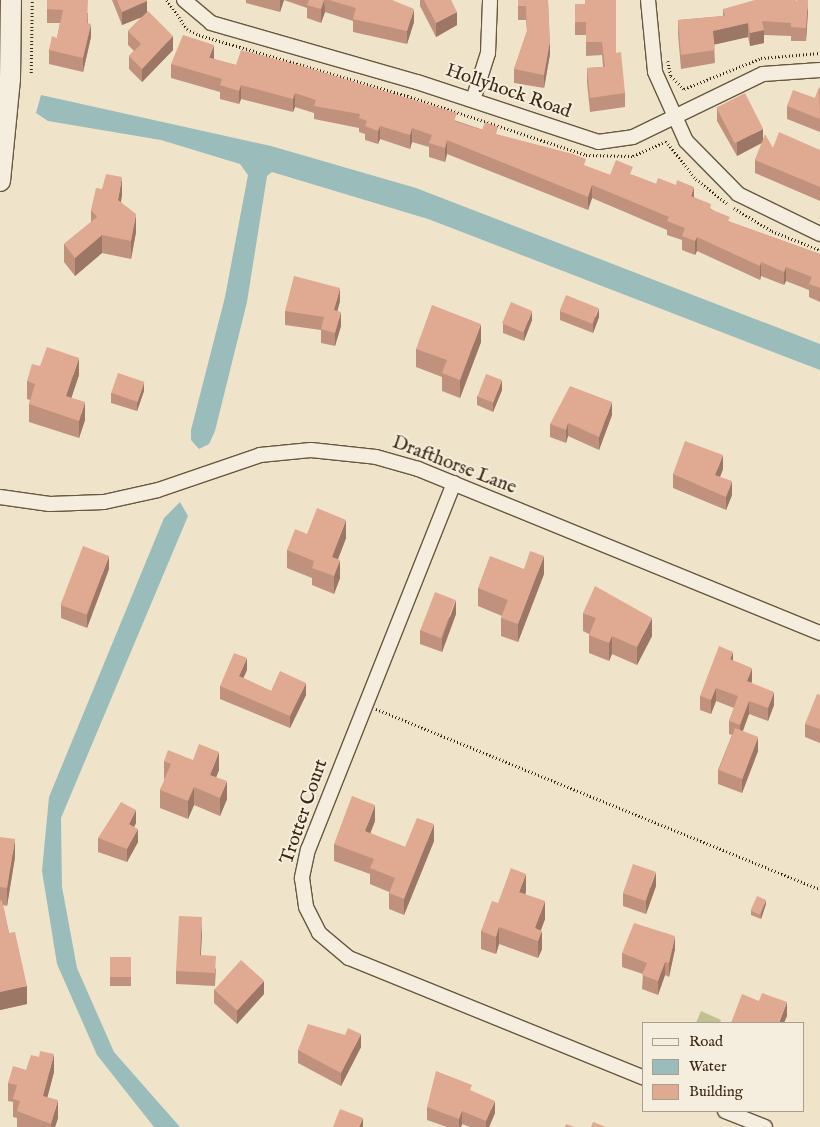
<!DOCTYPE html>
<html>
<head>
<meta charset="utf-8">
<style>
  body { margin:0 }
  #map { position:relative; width:820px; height:1127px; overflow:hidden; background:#efe3ca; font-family:"IM FELL English",serif }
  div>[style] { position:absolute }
  .green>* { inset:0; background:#c0c192 }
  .water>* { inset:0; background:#9abdbc }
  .path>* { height:2.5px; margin-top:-1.25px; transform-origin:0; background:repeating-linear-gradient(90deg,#3b2911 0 1px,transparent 0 3.5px) }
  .roads { filter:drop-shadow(1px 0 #68583f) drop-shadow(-1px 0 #68583f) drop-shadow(0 1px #68583f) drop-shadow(0 -1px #68583f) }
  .street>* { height:14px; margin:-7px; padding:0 7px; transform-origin:7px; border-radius:7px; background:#f5eddd }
  .secondary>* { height:20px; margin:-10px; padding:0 10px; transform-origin:10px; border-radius:10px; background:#f5eddd }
  .wall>* { inset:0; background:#c0927d; transform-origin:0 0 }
  .shaded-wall>* { inset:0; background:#9c7766 }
  .building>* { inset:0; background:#dfaa91; transform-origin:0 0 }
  span { translate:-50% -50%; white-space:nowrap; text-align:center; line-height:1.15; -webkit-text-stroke:4px #f5eddd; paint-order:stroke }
  .street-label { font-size:19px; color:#3b2911 }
  .legend { position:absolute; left:642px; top:1022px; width:162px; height:90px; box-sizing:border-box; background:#f5eddd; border:1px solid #ab9f8b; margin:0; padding:6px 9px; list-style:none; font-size:15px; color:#3b2911 }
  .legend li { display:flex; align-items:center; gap:10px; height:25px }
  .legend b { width:25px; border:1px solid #ab9f8b }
</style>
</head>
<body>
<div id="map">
  <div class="green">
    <i style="clip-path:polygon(701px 1011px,721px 1020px,720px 1023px,696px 1023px)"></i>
  </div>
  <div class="water">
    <i style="clip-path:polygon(41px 95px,271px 146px,416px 188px,820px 344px,820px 370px,428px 219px,272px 172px,267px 176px,247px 302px,215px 431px,209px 444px,199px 449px,191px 440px,191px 430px,225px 297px,248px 175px,240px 164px,161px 140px,48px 121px,36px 113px)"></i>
    <i style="clip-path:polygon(180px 502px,188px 516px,61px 818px,62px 887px,77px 968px,114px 1052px,180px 1127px,154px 1127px,97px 1055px,57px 964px,42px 871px,49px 797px,164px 518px)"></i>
  </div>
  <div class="path">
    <i style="left:167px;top:0;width:35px;rotate:55deg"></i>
    <i style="left:187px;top:29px;width:13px;rotate:27deg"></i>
    <i style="left:199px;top:35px;width:221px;rotate:16.3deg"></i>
    <i style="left:411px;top:97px;width:184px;rotate:18.3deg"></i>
    <i style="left:586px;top:155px;width:47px;rotate:1.2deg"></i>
    <i style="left:633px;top:156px;width:36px;rotate:-24deg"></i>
    <i style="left:666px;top:141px;width:48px;rotate:51.7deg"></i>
    <i style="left:696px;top:179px;width:42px;rotate:38.2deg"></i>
    <i style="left:668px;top:61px;width:15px;rotate:79deg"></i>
    <i style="left:671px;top:76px;width:18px;rotate:45deg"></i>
    <i style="left:684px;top:89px;width:83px;rotate:-21.9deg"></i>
    <i style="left:761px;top:58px;width:59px;rotate:-4.8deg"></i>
    <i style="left:31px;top:73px;width:73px;rotate:-89.2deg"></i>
    <i style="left:734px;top:208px;width:44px;rotate:31.2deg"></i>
    <i style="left:772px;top:231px;width:52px;rotate:21.6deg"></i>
    <i style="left:376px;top:709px;width:479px;rotate:22.1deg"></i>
  </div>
  <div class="roads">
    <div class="street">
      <i style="left:184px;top:0;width:35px;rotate:40deg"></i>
      <i style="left:211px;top:23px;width:214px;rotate:16deg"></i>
      <i style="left:417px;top:82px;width:191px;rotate:18.3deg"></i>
      <i style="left:598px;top:142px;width:35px;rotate:-8deg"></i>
      <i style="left:633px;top:137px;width:144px;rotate:-25.9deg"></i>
      <i style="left:763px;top:74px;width:57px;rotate:-4deg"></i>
      <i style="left:648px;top:0;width:72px;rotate:84.4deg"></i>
      <i style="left:655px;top:72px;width:76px;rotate:65.8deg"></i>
      <i style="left:686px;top:141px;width:74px;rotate:45.5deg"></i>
      <i style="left:738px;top:194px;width:91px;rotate:26deg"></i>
      <i style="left:473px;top:100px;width:49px;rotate:-72.3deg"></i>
      <i style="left:488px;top:53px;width:53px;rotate:-87.8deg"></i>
      <i style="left:454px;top:483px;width:394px;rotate:111.7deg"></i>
      <i style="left:308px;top:849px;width:30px;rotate:102deg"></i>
      <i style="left:302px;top:878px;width:29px;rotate:82deg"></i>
      <i style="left:306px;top:907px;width:29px;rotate:63deg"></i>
      <i style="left:319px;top:933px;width:39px;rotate:40deg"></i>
      <i style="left:349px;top:958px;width:318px;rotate:22.1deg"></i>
      <i style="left:0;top:497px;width:50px;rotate:8deg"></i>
      <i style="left:50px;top:504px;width:54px;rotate:-2.1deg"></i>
      <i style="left:104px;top:502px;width:55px;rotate:-12.5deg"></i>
      <i style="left:158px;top:490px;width:108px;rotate:-18.9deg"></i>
      <i style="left:260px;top:455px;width:51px;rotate:-5.6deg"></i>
      <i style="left:311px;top:450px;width:65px;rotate:6.1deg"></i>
      <i style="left:376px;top:457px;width:44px;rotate:15.9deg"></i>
      <i style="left:418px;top:469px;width:434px;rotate:22.2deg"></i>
      <i style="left:725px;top:1111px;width:43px;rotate:21.8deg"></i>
    </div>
    <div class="secondary">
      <i style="left:0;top:181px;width:102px;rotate:-84.4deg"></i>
      <i style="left:10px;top:79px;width:79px;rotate:-89.3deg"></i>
    </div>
  </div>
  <div class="wall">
    <i style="clip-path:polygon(47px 0,88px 13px,88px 23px,91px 37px,83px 72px,49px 64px,49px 50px,57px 38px,60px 23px,47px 23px)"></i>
    <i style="clip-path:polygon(112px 0,147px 0,147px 11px,173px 50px,142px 82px,129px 69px,129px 56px,134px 51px,128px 45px,128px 31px,142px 17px,122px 25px)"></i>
    <i style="clip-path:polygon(246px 0,284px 0,280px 12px,246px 3px)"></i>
    <i style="clip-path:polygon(284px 0,392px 0,414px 22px,407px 44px,353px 32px,353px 21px,325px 12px,321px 23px,307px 18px,307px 8px)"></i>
    <i style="clip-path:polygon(420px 0,451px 0,457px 25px,436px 37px,420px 6px)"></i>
    <i style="clip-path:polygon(518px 0,548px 0,550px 54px,544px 88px,514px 83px,514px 69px,527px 31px,526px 20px,518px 20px)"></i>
    <i style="clip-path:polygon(575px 4px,584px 4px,616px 53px,625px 93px,625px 107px,590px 112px,587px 82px,587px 68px,603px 67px,602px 55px,586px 56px,586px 35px,575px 35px)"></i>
    <i style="clip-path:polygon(723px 9px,808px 10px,806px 41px,791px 41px,791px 36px,764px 35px,764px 43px,750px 46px,748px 37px,714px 44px,715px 63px,681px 69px,678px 34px,678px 20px,723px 16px)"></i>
    <i style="clip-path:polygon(214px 59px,236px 65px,457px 121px,498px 135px,610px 175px,633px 175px,656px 184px,694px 197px,730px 222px,820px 254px,820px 302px,809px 297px,809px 290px,786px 281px,784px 285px,761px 276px,760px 280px,697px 251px,695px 255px,682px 250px,682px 240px,667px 235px,667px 230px,592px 198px,588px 210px,447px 154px,445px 162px,429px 157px,429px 147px,412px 142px,410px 149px,380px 139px,378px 144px,365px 140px,365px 134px,359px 132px,359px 128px,314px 119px,314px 113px,295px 107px,293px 112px,241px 99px,239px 104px,220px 99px,220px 92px,171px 78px,171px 64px)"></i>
    <i style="clip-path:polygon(820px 87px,820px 132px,787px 119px,787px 106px,815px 98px)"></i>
    <i style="clip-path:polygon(717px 108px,773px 148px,820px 150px,820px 201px,755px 173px,755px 160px,762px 143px,737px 156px,717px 121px)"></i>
    <i style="clip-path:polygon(122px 195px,121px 202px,136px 232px,131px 259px,102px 253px,75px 276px,64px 262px,64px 244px,91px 222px,91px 210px)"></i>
    <i style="clip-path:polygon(340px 301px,337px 311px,341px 326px,335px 346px,321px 343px,321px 330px,285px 325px,285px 311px)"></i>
    <i style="clip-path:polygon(560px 311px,599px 317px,593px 333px,560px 320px)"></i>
    <i style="clip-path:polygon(532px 320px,524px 341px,503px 333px,503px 324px)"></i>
    <i style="clip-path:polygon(481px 342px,460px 398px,442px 391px,442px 377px,416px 367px,416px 349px)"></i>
    <i style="clip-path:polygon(79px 375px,71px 398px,85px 420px,79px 438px,29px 422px,29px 404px,30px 400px,27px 399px,27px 381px)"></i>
    <i style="clip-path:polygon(502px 390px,493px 412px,477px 405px,477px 396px)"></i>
    <i style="clip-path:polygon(144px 391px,137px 411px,111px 403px,111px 393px)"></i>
    <i style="clip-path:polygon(612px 415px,599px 450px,568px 436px,566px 443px,550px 437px,550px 424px)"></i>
    <i style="clip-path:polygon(723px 469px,720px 477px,732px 495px,726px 510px,673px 488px,673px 474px)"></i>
    <i style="clip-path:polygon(307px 534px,346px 538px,338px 559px,340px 578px,334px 594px,312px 585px,312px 578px,287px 568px,287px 550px)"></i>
    <i style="clip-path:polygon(109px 569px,87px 628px,61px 618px,61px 605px)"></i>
    <i style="clip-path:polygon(524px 569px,544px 574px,518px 642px,501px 636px,501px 618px,502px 616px,478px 606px,478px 588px)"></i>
    <i style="clip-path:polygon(583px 613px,652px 636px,637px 665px,612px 654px,609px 661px,589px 653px,589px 634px,583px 631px)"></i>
    <i style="clip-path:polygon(456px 614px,442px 652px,420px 644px,420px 630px)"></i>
    <i style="clip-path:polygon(733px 661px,752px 681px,751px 683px,774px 705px,768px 721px,749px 714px,743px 731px,758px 751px,742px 793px,718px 784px,718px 770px,732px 735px,729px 734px,729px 721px,734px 708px,716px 701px,711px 714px,700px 710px,700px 696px)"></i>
    <i style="clip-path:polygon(247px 670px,243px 678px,271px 691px,306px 695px,290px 728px,220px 699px,220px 686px)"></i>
    <i style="clip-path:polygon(820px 695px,820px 743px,805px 737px,805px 724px)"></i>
    <i style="clip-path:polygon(164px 761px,219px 770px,216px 777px,227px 799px,220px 816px,194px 805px,188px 819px,160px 808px,160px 790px,165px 779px,164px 779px)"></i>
    <i style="clip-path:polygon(375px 821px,370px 833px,405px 847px,434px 841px,404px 915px,389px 909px,389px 892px,370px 884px,370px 874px,334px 861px,334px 844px)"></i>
    <i style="clip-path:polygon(136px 823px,134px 827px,138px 842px,127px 862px,98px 852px,98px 838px)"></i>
    <i style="clip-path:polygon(0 837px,15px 857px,7px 906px,3px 905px,9px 933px,27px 1004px,0 1010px)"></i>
    <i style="clip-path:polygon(656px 886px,646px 914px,623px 906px,623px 893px)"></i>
    <i style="clip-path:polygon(526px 892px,525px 894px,545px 919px,541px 930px,542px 949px,538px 958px,499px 944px,496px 954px,481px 949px,481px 931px,498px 903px)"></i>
    <i style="clip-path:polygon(766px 904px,761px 919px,751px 915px,751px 911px)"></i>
    <i style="clip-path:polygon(202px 931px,201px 955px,216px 969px,215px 986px,176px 984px,176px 971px)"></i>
    <i style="clip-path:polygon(675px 949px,669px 977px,665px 975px,658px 995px,642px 989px,643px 974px,622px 967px,622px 953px)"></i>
    <i style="left:110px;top:957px;width:21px;height:29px"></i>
    <i style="clip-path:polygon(214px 989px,264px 994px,237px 1024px,214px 1003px)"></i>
    <i style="clip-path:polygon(361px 1047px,341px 1086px,298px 1063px,298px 1050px)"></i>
    <i style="clip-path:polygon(26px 1070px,54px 1072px,47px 1098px,58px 1118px,55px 1127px,17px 1127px,17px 1118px,13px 1117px,13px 1102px,8px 1101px,8px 1083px)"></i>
    <i style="clip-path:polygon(472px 1091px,495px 1113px,489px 1127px,470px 1127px,462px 1124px,461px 1127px,447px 1127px,427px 1120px,427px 1107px)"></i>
  </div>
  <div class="shaded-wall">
    <i style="clip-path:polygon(280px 0,284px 0,280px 12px)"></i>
    <i style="clip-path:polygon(324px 0,325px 12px,321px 23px,321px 9px)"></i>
    <i style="clip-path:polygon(808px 0,808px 10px,806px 41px,806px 28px)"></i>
    <i style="clip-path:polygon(147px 1px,147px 15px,122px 25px,122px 12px)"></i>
    <i style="clip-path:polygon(414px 9px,414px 22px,407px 44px,407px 31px)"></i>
    <i style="clip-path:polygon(457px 12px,457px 25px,436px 37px,436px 23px)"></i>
    <i style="clip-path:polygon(748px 23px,748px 37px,713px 45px,713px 31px)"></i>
    <i style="clip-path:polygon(91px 24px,91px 37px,83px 72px,83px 58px)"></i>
    <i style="clip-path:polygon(764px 30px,764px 43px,750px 46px,750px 33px)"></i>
    <i style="clip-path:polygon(173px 36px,173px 50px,142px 82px,142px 69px)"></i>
    <i style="clip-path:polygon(550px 41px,550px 54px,544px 88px,544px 75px)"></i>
    <i style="clip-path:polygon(214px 45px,214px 59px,209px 58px)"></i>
    <i style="clip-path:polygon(241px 85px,241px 99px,239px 104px,239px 91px)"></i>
    <i style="clip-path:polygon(295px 93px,295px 107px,293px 112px,293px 99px)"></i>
    <i style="clip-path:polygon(380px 126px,380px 139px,378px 144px,378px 131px)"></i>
    <i style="clip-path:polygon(412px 128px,412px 142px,410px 149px,410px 135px)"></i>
    <i style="clip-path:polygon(763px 129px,763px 142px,737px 156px,737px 142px)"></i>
    <i style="clip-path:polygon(447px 140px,447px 154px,445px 162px,445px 148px)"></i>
    <i style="clip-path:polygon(122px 177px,122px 195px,118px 217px,118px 200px)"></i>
    <i style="clip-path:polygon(592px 185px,592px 198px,588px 210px,588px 197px)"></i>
    <i style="clip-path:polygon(694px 187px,694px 201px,691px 196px)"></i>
    <i style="clip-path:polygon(136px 214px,136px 232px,131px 259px,131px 241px)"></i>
    <i style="clip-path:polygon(102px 235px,102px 253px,75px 276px,75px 258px)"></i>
    <i style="clip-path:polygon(697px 237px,697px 251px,695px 255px,695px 241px)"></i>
    <i style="clip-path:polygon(761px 262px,761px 276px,760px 280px,760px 266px)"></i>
    <i style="clip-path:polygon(786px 267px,786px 281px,784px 285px,784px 272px)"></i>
    <i style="clip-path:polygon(340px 288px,340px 301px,334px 324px,334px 310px)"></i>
    <i style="clip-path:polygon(599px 308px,599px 317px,593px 333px,593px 324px)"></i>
    <i style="clip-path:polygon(532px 311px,532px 320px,524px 341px,524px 332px)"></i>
    <i style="clip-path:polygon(341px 312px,341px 326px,335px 346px,335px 333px)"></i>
    <i style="clip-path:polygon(481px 324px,481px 342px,460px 398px,460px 380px)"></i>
    <i style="clip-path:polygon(79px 358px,79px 375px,66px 414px,66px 396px)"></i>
    <i style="clip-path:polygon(502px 380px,502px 390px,493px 412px,493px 403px)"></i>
    <i style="clip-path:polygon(144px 382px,144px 391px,137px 411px,137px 402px)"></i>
    <i style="clip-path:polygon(85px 402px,85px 420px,79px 438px,79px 421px)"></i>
    <i style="clip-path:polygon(612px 402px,612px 415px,599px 450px,599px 437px)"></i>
    <i style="clip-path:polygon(568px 423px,568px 436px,566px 443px,566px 430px)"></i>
    <i style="clip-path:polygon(723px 455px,723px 469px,715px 489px,715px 475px)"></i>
    <i style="clip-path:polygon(732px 481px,732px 495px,726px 510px,726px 497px)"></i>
    <i style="clip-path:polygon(346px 520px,346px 538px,332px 575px,332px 557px)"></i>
    <i style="clip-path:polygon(109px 556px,109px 569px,87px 628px,87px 615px)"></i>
    <i style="clip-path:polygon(544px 556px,544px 574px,518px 642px,518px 624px)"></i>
    <i style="clip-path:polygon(340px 560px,340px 578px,334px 594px,334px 576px)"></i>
    <i style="clip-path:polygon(456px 600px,456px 614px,442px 652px,442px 639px)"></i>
    <i style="clip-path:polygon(652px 618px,652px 636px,637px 665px,637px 647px)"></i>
    <i style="clip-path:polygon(612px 636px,612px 654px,609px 661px,609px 643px)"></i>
    <i style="clip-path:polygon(733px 652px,733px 665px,730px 659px)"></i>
    <i style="clip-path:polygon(247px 658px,247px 670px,239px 688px,239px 676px)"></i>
    <i style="clip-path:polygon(752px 668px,752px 681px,747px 694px,747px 681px)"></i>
    <i style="clip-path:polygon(306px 683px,306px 695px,290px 728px,290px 716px)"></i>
    <i style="clip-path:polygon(716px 688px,716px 701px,711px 714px,711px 700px)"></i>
    <i style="clip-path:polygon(774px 692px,774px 705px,768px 721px,768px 708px)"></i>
    <i style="clip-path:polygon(749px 701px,749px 714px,740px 738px,740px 725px)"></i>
    <i style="clip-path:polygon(758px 737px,758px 751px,742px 793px,742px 780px)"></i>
    <i style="clip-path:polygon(219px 752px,219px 770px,210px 793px,210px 775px)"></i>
    <i style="clip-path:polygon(227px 781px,227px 799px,220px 816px,220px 798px)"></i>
    <i style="clip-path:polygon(194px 787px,194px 805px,188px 819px,188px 801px)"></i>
    <i style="clip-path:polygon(375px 805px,375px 821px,365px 847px,365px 831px)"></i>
    <i style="clip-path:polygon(136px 810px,136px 823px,129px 837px,129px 824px)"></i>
    <i style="clip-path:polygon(434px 824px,434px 841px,404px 915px,404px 899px)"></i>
    <i style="clip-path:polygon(138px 829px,138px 842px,127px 862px,127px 849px)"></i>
    <i style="clip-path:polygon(15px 839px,15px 857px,7px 906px,7px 888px)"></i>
    <i style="clip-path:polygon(656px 872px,656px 886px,646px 914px,646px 900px)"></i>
    <i style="clip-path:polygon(526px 874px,526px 892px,519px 910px,519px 892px)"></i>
    <i style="clip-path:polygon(766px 900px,766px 904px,761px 919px,761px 914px)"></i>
    <i style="clip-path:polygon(545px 901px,545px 919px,537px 940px,535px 928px)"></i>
    <i style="clip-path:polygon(202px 917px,202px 931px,200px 969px,200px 955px)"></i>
    <i style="clip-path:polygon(499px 927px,499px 944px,496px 954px,496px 937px)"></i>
    <i style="clip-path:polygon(542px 931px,542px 949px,538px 958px,538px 941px)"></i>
    <i style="clip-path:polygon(675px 936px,675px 949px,669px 977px,669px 963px)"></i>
    <i style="clip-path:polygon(665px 962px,665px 975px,658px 995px,658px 981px)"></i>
    <i style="clip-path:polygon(264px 981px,264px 994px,237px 1024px,237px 1010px)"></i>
    <i style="clip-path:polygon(27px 986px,27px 1004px,0 1010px,0 992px)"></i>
    <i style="clip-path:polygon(787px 1002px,787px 1016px,784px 1023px,779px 1023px)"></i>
    <i style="clip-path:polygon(361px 1034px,361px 1047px,341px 1086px,341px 1073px)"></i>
    <i style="clip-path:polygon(54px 1054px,54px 1072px,43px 1114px,43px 1096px)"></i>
    <i style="clip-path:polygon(58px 1100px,58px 1118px,55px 1127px,51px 1127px,51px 1124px)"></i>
    <i style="clip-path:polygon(495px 1101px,495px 1113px,489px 1127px,486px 1127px,486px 1121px)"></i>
    <i style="clip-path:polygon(462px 1111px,462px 1124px,461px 1127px,459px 1127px,459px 1119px)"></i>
    <i style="clip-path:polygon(363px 1118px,363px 1127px,359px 1127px)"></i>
  </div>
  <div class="building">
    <i style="clip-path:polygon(47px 0,88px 0,87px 23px,91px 24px,83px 58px,49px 50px,52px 36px,57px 38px,63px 10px,47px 9px)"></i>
    <i style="clip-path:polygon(117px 0,147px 0,147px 1px,122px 12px)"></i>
    <i style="clip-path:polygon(309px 0,324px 0,321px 9px,307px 5px)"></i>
    <i style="clip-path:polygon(329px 0,392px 0,414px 9px,407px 31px,353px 19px,356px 8px)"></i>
    <i style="clip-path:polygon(424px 0,451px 0,457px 12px,436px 23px)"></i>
    <i style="clip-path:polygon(518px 0,548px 0,550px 41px,544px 75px,514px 69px,527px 31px,526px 6px,518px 6px)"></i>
    <i style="clip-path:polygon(585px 0,616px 0,616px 53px,621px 52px,625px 93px,590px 98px,587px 68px,605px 67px,602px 42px,586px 42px,586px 22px,575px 22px,575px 4px,585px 4px)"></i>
    <i style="clip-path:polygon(755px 0,796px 0,796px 2px,797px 0,808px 0,806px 28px,791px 27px,791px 23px,762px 21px,764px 30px,750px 33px,748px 23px,713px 31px,715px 50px,681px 55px,678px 20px,725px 16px,723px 9px)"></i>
    <i style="clip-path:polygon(148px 11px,173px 36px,142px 69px,129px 56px,141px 44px,128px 31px)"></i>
    <i style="clip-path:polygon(183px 35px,214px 45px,209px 58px,236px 65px,241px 50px,302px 66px,457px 113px,454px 121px,482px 130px,485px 122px,498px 127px,496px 134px,573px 154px,586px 159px,584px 165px,610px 175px,616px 160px,633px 167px,630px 174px,656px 184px,658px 178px,676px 185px,677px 180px,694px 187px,691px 196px,711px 204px,710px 209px,730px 217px,728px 221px,820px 254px,820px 288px,809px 284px,812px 277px,786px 267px,784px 272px,761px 262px,760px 266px,697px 237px,695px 241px,682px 236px,685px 228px,667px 221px,669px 217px,592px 185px,588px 197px,447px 140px,445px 148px,429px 143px,432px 135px,412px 128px,410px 135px,380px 126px,378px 131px,365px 126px,367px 121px,359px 118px,360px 114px,314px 106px,316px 100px,295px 93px,293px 99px,241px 85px,239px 91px,220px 85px,222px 79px,171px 64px)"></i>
    <i style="clip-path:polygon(819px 87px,820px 119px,787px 106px,793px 90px,815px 98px)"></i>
    <i style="left:745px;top:93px;width:40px;height:32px;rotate:63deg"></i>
    <i style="clip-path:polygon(779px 132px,820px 150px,820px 187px,755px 160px,765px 134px,773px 148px)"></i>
    <i style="clip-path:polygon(106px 174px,122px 177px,118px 200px,136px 214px,131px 241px,102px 235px,75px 258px,64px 244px,97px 217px,91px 210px,96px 188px,102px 189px)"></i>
    <i style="clip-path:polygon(294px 276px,340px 288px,334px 310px,341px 312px,335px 333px,321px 329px,324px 317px,285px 311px)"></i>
    <i style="left:566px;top:295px;width:35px;height:17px;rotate:22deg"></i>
    <i style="left:511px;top:302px;width:23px;height:23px;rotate:23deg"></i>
    <i style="clip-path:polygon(432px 305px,481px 324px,460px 380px,442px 373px,447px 360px,416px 349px)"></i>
    <i style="clip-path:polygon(47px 347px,79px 358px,66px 396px,85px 402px,79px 421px,29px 404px,35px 384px,27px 381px,32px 364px,40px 366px)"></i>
    <i style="left:118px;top:373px;width:28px;height:21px;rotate:19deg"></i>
    <i style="left:486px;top:374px;width:17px;height:24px;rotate:21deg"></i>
    <i style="clip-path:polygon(570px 386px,612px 402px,599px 437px,568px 423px,566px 430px,550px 424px)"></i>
    <i style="clip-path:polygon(685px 441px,723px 455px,715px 475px,732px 481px,726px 497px,673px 474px)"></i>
    <i style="clip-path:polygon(317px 508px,346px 520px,332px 557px,340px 560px,334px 576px,312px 568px,314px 561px,287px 550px,295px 529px,307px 534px)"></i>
    <i style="left:83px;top:546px;width:28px;height:63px;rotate:21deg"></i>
    <i style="clip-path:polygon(530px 551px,544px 556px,518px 624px,501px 618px,508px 600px,478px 588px,490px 556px,524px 569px)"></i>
    <i style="clip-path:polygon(595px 586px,652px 618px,637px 647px,612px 636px,609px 643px,589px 635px,596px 618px,583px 613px)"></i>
    <i style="left:435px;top:592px;width:22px;height:41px;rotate:21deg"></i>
    <i style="clip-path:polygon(719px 646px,733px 652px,730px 659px,752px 668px,747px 681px,774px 692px,768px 708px,749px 701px,740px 725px,729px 721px,738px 696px,716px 688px,711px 700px,700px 696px)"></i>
    <i style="clip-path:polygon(234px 653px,247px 658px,239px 676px,271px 691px,280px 671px,306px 683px,290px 716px,220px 686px)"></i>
    <i style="clip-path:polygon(817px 694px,820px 695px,820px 729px,805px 724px)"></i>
    <i style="left:735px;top:728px;width:25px;height:45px;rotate:21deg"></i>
    <i style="clip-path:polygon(199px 744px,219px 752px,210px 775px,227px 781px,220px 798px,194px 787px,188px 801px,160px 790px,171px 764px,164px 761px,168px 750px,193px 760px)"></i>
    <i style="clip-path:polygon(352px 796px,375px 805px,365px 831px,405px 847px,417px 818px,434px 824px,404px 899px,389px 893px,395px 878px,370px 868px,374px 859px,334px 844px)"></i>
    <i style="clip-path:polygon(121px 802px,136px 810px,129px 824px,138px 829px,127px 849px,98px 838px)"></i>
    <i style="clip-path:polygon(0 837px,15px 839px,7px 888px,0 887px)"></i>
    <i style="left:633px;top:864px;width:24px;height:31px;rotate:19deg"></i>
    <i style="clip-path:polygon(511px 868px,526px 874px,519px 892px,545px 901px,535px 928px,542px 931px,538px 941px,499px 927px,496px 937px,481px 931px,492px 901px,498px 903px)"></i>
    <i style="left:757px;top:896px;width:10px;height:16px;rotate:24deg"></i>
    <i style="clip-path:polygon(2px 900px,9px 933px,15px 932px,27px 986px,0 992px,0 901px)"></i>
    <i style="clip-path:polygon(179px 916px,202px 917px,200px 955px,216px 956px,215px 973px,176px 971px)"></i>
    <i style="clip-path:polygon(634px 923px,675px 936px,669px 963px,665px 962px,658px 981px,642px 975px,647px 963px,622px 953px)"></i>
    <i style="left:110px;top:957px;width:21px;height:20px"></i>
    <i style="left:241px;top:960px;width:31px;height:40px;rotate:42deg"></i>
    <i style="clip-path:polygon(762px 993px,787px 1002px,779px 1023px,731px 1023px,742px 994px,759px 1001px)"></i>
    <i style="clip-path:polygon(308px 1024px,345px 1035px,348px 1028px,361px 1034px,341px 1073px,298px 1050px)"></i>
    <i style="clip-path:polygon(40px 1051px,54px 1054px,43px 1096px,58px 1100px,51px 1124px,17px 1111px,20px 1101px,13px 1099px,17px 1085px,8px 1083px,13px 1066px,26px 1070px,31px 1055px,39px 1057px)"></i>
    <i style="clip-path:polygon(436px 1071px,472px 1085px,470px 1090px,495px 1101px,486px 1121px,462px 1111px,459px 1119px,427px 1107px)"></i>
    <i style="clip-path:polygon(340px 1109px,363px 1118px,359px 1127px,333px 1127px)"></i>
    <i style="clip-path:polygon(593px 1122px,606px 1127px,591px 1127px)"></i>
    <i style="clip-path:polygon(566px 1124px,575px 1127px,565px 1127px)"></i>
  </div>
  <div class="street-label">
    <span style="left:508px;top:92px;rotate:19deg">Hollyhock Road</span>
    <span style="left:454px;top:466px;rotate:21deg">Drafthorse Lane</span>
    <span style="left:305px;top:812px;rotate:-71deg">Trotter Court</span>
  </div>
  <ul class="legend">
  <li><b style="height:6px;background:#f5eddd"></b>Road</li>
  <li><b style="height:14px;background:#9abdbc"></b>Water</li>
  <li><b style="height:14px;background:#dfaa91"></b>Building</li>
  </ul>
</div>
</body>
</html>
